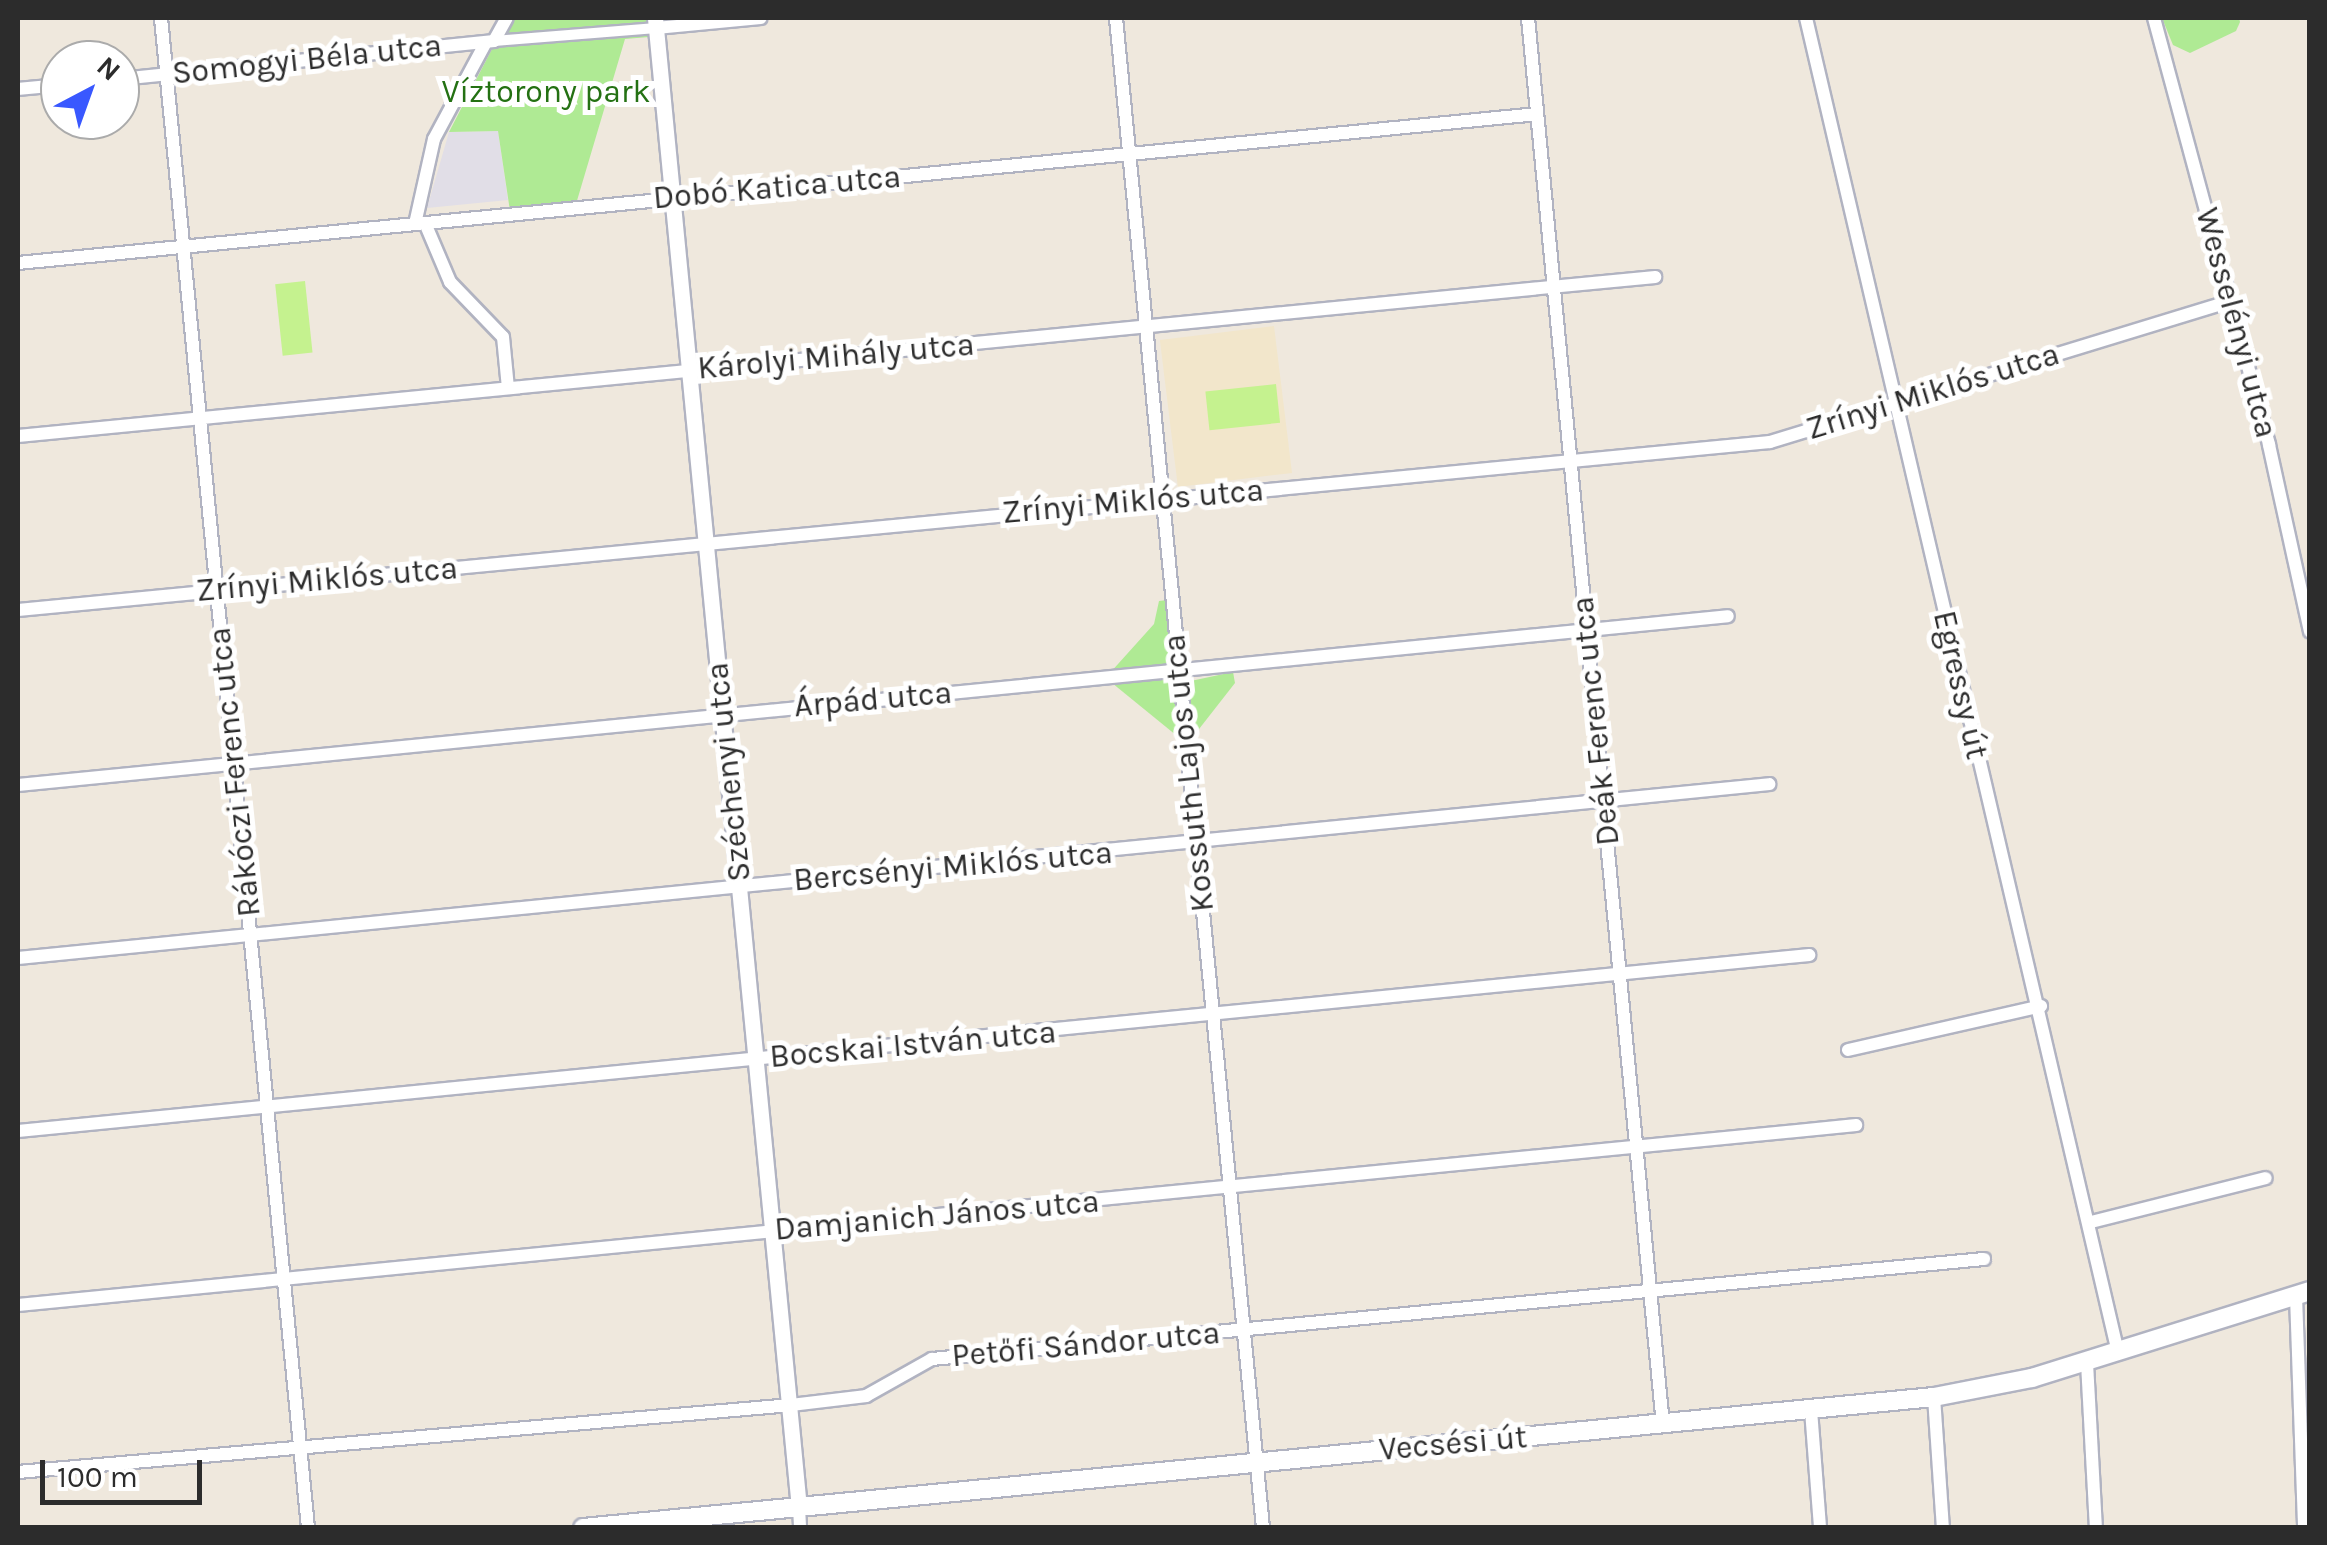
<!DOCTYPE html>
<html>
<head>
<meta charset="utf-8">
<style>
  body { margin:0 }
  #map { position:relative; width:2327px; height:1545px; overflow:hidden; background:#efe8dd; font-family:Karla,sans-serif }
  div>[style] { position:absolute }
  .industrial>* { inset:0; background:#e1dee7 }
  .education>* { inset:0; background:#f2e6cb; transform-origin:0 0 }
  .green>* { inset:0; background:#afea94 }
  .pitch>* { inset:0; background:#c5f28f; transform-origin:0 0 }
  .roads { filter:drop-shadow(2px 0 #b1b3c1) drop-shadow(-2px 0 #b1b3c1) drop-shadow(0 2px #b1b3c1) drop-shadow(0 -2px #b1b3c1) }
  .pedestrian>* { height:10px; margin:-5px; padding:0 5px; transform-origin:5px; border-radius:5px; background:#fff }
  .minor>* { height:12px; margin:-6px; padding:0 6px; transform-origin:6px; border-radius:6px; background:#fff }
  .tertiary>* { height:15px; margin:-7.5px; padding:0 7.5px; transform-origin:7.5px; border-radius:7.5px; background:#fff }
  .secondary>* { height:18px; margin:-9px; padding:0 9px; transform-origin:9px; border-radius:9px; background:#fff }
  span { translate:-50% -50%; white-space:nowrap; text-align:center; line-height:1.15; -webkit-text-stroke:10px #fff; paint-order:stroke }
  .street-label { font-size:32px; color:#2c2c2c }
  .park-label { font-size:32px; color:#247113 }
  .frame { position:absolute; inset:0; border:20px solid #2c2c2c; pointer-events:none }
  .north { position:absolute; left:40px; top:40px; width:100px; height:100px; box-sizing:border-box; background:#fff; border:2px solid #ababab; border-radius:50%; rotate:41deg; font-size:28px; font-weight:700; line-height:40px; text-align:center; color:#2c2c2c }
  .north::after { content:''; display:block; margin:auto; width:35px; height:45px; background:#3958ff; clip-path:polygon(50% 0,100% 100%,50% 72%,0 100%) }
  .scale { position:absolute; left:40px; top:1460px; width:162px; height:45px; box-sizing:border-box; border:5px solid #2c2c2c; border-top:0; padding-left:12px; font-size:30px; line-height:35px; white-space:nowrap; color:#2c2c2c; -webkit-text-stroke:8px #fff; paint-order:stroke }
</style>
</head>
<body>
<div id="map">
  <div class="industrial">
    <i style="clip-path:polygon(498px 131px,508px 200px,427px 208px,449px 132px)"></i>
  </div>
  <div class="education">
    <i style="left:1274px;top:326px;width:148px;height:115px;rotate:83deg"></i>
  </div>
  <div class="green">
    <i style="clip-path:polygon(511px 18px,648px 18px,649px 37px,625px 39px,576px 204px,510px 211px,498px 131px,449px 132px,492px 49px,503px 47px)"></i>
    <i style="clip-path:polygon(2162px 18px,2239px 18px,2240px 22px,2236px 31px,2190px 53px,2173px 45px)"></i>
    <i style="clip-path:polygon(1167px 600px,1173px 659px,1167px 666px,1109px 674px,1154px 624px,1159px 601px)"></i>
    <i style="clip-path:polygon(1233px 672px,1235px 683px,1192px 738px,1186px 682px)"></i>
    <i style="clip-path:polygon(1169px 676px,1175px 681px,1182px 740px,1112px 683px)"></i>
  </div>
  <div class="pitch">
    <i style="left:305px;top:281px;width:72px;height:30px;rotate:84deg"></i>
    <i style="left:1276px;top:384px;width:39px;height:71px;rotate:84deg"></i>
  </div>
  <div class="roads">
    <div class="pedestrian">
      <i style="left:494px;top:41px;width:163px;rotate:-4.6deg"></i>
    </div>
    <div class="minor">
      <i style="left:161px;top:18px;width:1517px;rotate:84.44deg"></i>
      <i style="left:1116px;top:18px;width:1517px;rotate:84.44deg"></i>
      <i style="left:1528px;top:18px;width:1412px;rotate:84.52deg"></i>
      <i style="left:1806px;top:18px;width:1370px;rotate:76.84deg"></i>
      <i style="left:2154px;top:18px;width:442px;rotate:74.9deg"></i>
      <i style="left:2269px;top:445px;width:191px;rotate:77.6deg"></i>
      <i style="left:656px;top:28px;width:105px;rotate:-5.4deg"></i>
      <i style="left:120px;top:79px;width:376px;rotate:-5.8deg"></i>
      <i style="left:494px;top:41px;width:26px;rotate:-61deg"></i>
      <i style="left:18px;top:89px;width:42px;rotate:-5.4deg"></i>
      <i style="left:425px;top:223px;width:64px;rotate:67deg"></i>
      <i style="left:450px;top:282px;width:76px;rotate:46.1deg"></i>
      <i style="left:503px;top:337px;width:51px;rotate:84.4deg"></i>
      <i style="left:415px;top:224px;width:87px;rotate:-77.4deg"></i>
      <i style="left:434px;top:139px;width:110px;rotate:-61.8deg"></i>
      <i style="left:18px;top:263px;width:1526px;rotate:-5.6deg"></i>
      <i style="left:18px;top:436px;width:1645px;rotate:-5.55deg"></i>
      <i style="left:18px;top:610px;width:1760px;rotate:-5.48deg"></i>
      <i style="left:1770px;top:442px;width:482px;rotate:-17deg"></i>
      <i style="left:18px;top:785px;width:1718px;rotate:-5.64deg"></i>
      <i style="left:18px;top:958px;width:1760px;rotate:-5.67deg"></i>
      <i style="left:1848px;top:1050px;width:198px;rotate:-12.8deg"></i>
      <i style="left:18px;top:1131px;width:1800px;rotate:-5.61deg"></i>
      <i style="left:2091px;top:1222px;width:180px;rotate:-14.1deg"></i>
      <i style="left:2296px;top:1296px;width:232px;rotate:88deg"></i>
      <i style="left:18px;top:1305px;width:1847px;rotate:-5.59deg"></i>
      <i style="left:2087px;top:1363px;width:165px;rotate:86.9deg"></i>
      <i style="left:1934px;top:1397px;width:131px;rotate:86.1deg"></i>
      <i style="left:1811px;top:1410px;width:118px;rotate:85.6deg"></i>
      <i style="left:18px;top:1472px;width:776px;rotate:-4.95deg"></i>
      <i style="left:791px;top:1405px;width:76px;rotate:-6.8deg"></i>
      <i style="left:866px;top:1396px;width:76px;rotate:-29.3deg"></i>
      <i style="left:932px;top:1359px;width:1057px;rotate:-5.43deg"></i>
      <i style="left:799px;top:1507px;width:21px;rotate:87deg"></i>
    </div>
    <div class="tertiary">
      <i style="left:655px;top:18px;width:1496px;rotate:84.48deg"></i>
    </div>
    <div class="secondary">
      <i style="left:583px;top:1528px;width:1357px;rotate:-5.54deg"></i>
      <i style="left:1934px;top:1397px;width:100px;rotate:-11deg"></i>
      <i style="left:2032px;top:1378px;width:291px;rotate:-17.4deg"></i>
    </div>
  </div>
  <div class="street-label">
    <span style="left:307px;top:60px;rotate:-6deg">Somogyi Béla utca</span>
    <span style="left:777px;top:188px;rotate:-5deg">Dobó Katica utca</span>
    <span style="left:2236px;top:323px;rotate:75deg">Wesselényi utca</span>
    <span style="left:836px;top:357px;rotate:-5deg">Károlyi Mihály utca</span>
    <span style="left:1933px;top:392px;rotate:-17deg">Zrínyi Miklós utca</span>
    <span style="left:1133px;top:502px;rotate:-5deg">Zrínyi Miklós utca</span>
    <span style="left:327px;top:580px;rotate:-5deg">Zrínyi Miklós utca</span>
    <span style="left:1960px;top:685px;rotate:77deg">Egressy út</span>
    <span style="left:873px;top:700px;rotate:-5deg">Árpád utca</span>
    <span style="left:1596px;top:721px;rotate:-96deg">Deák Ferenc utca</span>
    <span style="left:235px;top:772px;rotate:-96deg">Rákóczi Ferenc utca</span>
    <span style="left:729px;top:772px;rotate:-96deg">Széchenyi utca</span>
    <span style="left:1189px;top:773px;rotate:-96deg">Kossuth Lajos utca</span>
    <span style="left:953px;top:867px;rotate:-5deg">Bercsényi Miklós utca</span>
    <span style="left:913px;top:1045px;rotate:-5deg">Bocskai István utca</span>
    <span style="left:937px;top:1216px;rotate:-5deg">Damjanich János utca</span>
    <span style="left:1086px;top:1345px;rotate:-5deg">Petőfi Sándor utca</span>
    <span style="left:1453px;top:1444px;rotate:-5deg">Vecsési út</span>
  </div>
  <div class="park-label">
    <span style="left:546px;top:92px">Víztorony park</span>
  </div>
  <div class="frame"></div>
  <div class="north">N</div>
  <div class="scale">100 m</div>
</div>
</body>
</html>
